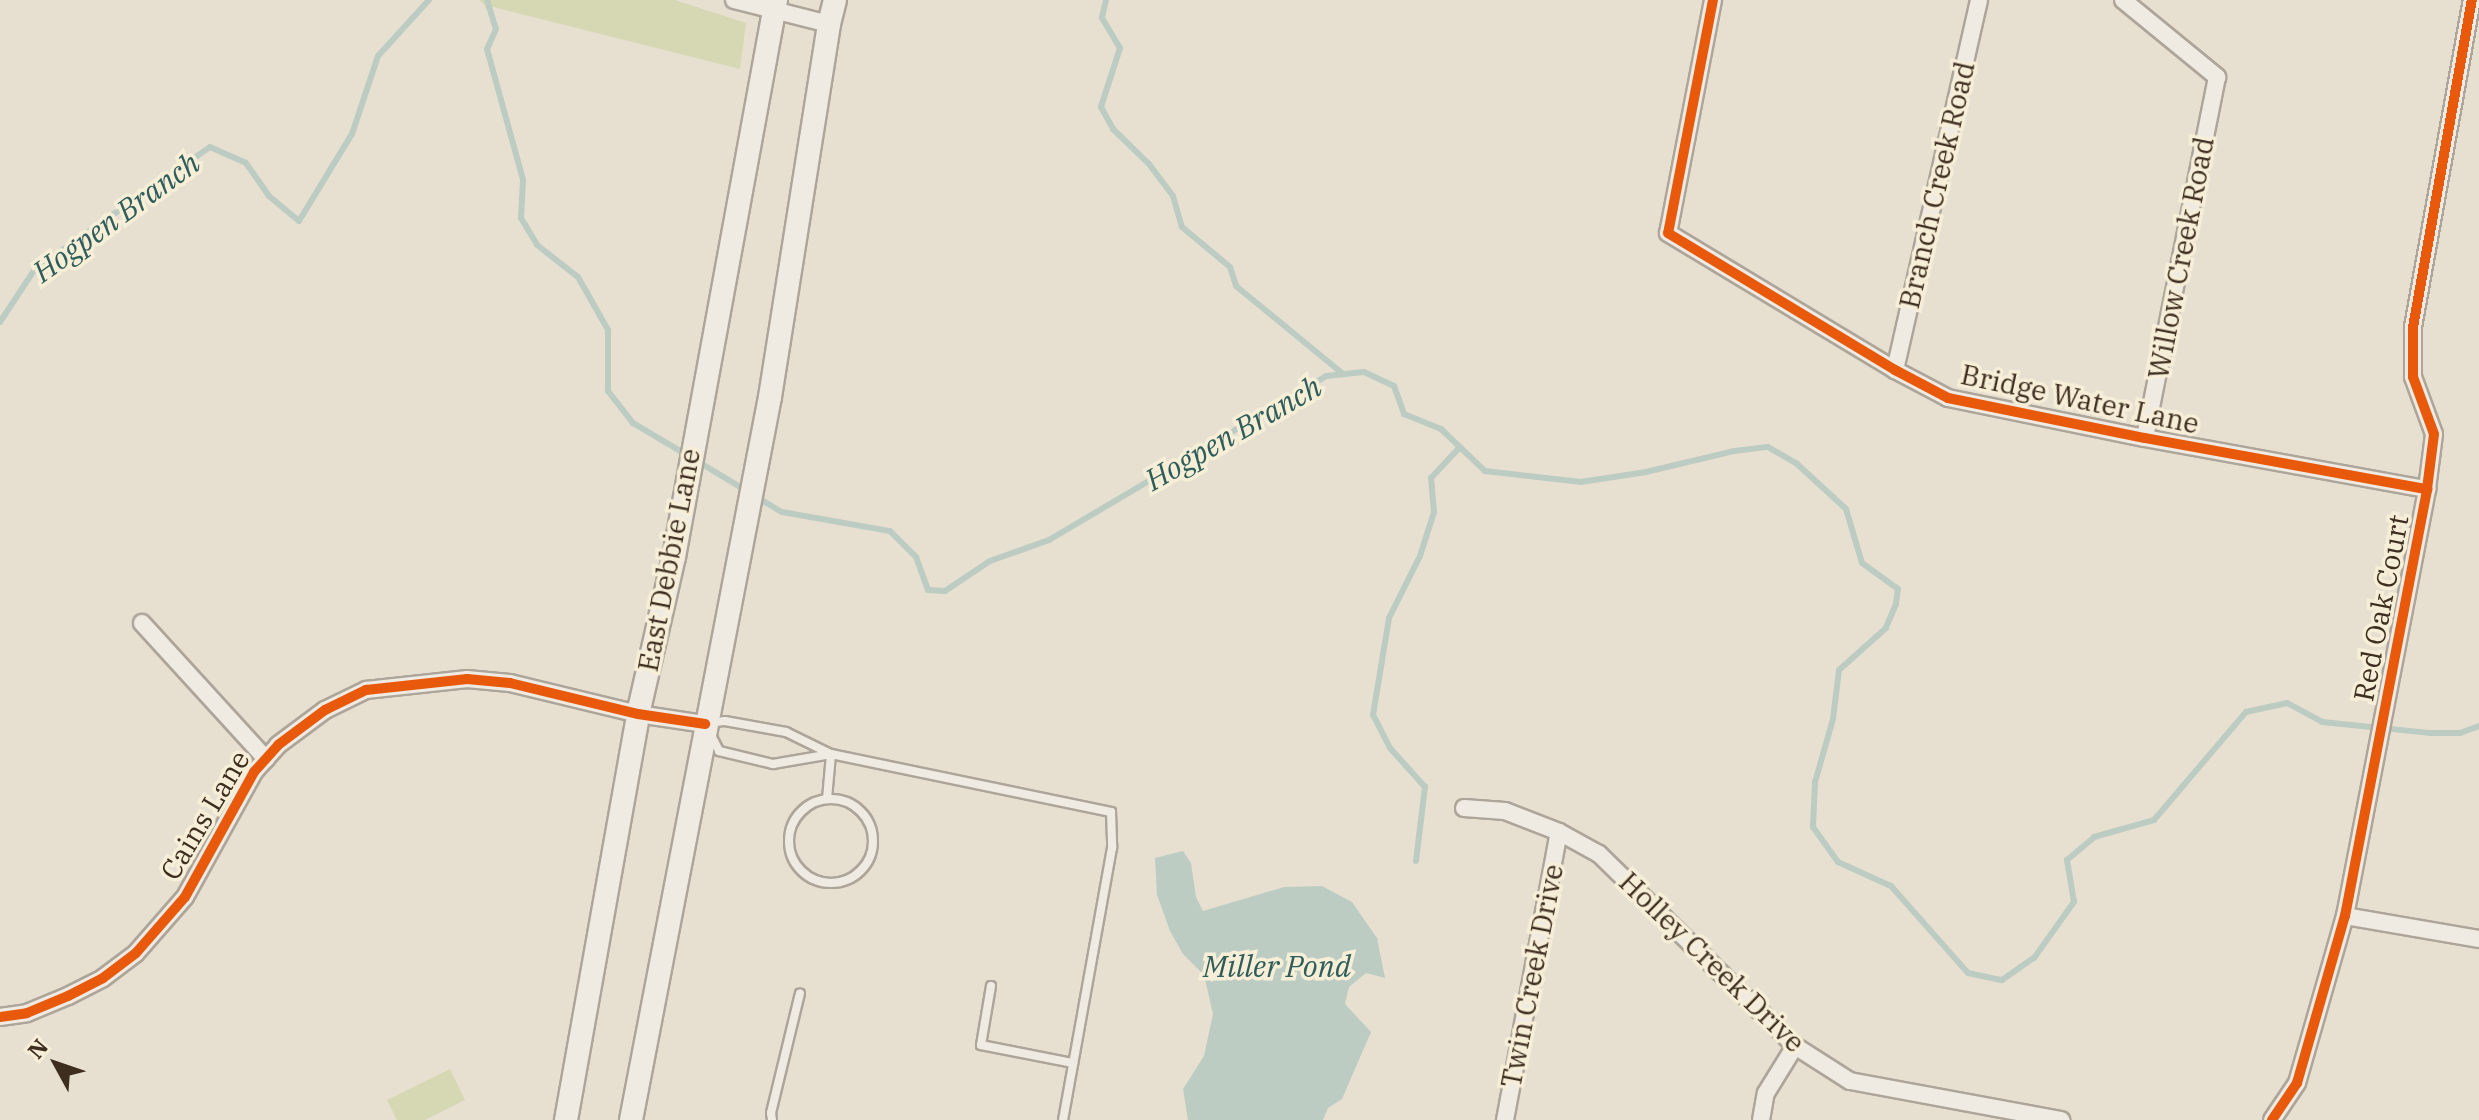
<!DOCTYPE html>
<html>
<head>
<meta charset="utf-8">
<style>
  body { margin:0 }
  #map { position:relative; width:2479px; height:1120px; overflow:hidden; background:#e7e0d1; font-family:"IBM Plex Serif",serif }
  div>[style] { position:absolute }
  .green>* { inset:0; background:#d6d7b3 }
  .water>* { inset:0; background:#bcccc2 }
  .stream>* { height:6px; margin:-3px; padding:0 3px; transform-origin:3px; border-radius:3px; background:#bcccc2 }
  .roads { filter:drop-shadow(2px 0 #ada599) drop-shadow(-2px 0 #ada599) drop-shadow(0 2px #ada599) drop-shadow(0 -2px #ada599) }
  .service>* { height:8px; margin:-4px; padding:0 4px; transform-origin:4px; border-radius:4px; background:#efebe3 }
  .service>.ring { margin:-4px; padding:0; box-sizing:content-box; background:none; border:8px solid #efebe3; border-radius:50% }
  .minor>* { height:16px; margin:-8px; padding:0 8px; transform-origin:8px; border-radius:8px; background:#efebe3 }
  .secondary>* { height:22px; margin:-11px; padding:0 11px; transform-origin:11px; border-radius:11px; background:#efebe3 }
  .cycleway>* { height:10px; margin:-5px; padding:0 5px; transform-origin:5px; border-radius:5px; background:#e8590c }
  span { translate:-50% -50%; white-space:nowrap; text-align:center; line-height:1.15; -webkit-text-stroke:7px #f7eed8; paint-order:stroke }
  .street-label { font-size:28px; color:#3d2e20 }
  .water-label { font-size:30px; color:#2f5d5a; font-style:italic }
  .north { position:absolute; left:16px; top:1024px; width:80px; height:80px; -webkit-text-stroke:6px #f7eed8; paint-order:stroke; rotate:310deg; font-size:22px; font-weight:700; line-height:32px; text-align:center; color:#3d2e20 }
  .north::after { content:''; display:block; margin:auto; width:28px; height:36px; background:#3d2e20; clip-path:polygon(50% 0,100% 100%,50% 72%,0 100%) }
</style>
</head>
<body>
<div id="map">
  <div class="green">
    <i style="clip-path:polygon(479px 0,675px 0,746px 23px,740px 69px,485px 5px)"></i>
    <i style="clip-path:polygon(450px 1069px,465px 1100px,425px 1120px,397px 1120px,387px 1100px)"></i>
  </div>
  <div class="water">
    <i style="clip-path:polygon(1183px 851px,1191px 863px,1196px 897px,1203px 911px,1284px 887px,1322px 886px,1352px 902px,1377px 938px,1385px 978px,1366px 973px,1349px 987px,1345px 1004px,1371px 1032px,1342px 1099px,1328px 1108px,1323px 1120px,1188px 1120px,1183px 1089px,1204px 1056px,1213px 1014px,1204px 975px,1183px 954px,1170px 931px,1157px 895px,1155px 858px)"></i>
  </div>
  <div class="stream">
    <i style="left:487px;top:0;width:30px;rotate:73deg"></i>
    <i style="left:496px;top:29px;width:22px;rotate:114deg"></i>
    <i style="left:487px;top:49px;width:136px;rotate:74.6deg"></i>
    <i style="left:523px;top:180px;width:38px;rotate:93deg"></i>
    <i style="left:521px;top:218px;width:31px;rotate:59deg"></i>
    <i style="left:537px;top:245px;width:52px;rotate:38deg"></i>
    <i style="left:578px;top:277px;width:61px;rotate:60.5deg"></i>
    <i style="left:608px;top:330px;width:61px;rotate:90deg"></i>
    <i style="left:608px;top:391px;width:41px;rotate:52deg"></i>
    <i style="left:633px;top:423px;width:63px;rotate:30.7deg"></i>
    <i style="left:1106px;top:0;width:18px;rotate:103deg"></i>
    <i style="left:1102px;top:18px;width:35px;rotate:59deg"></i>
    <i style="left:1120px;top:48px;width:62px;rotate:107.9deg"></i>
    <i style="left:1101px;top:107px;width:25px;rotate:61deg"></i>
    <i style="left:1113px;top:129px;width:50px;rotate:44.2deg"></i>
    <i style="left:1149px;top:164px;width:40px;rotate:53deg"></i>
    <i style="left:1173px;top:196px;width:32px;rotate:74deg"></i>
    <i style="left:1182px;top:227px;width:62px;rotate:39.8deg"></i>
    <i style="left:1230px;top:267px;width:20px;rotate:72deg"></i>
    <i style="left:1236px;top:286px;width:139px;rotate:39.4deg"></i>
    <i style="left:0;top:322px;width:64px;rotate:-56.6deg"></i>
    <i style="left:35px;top:269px;width:213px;rotate:-34.9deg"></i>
    <i style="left:210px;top:147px;width:39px;rotate:24deg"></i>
    <i style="left:246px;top:163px;width:40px;rotate:55.1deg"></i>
    <i style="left:269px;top:196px;width:39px;rotate:40deg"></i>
    <i style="left:299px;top:221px;width:102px;rotate:-58.7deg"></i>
    <i style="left:352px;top:134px;width:82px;rotate:-71.6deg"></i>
    <i style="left:378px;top:56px;width:76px;rotate:-47.7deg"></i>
    <i style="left:697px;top:461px;width:56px;rotate:31.1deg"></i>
    <i style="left:755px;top:496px;width:31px;rotate:31deg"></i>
    <i style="left:782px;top:512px;width:110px;rotate:10deg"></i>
    <i style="left:890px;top:531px;width:37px;rotate:45deg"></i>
    <i style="left:916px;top:557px;width:35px;rotate:70deg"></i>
    <i style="left:928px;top:590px;width:17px;rotate:3deg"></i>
    <i style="left:945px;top:591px;width:54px;rotate:-33.7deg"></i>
    <i style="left:990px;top:561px;width:63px;rotate:-19.6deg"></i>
    <i style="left:1049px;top:540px;width:322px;rotate:-30.6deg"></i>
    <i style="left:1326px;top:376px;width:38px;rotate:-6deg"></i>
    <i style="left:1364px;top:372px;width:33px;rotate:25deg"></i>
    <i style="left:1394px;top:386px;width:30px;rotate:70deg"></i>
    <i style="left:1404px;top:414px;width:40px;rotate:22deg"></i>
    <i style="left:1441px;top:429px;width:61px;rotate:43.7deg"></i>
    <i style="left:1485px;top:471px;width:97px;rotate:6.5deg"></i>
    <i style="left:1581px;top:482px;width:66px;rotate:-8.7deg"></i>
    <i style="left:1646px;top:472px;width:90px;rotate:-13.4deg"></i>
    <i style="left:1734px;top:451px;width:34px;rotate:-7deg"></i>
    <i style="left:1768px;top:447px;width:32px;rotate:30deg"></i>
    <i style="left:1796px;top:463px;width:68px;rotate:42.6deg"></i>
    <i style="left:1846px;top:509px;width:56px;rotate:73.5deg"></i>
    <i style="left:1862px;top:563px;width:44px;rotate:35.8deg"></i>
    <i style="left:1898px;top:589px;width:15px;rotate:98deg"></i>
    <i style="left:1896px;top:604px;width:26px;rotate:113deg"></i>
    <i style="left:1886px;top:628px;width:63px;rotate:138.2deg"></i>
    <i style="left:1839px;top:670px;width:49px;rotate:97deg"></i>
    <i style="left:1833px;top:719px;width:66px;rotate:105.9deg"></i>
    <i style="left:1815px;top:782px;width:45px;rotate:92.5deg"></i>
    <i style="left:1813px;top:827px;width:43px;rotate:54.5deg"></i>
    <i style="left:1838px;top:862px;width:58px;rotate:24.4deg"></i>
    <i style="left:1891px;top:886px;width:116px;rotate:48.5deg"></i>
    <i style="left:1968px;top:973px;width:35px;rotate:12deg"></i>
    <i style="left:2002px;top:980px;width:39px;rotate:-35deg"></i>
    <i style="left:2034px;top:958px;width:69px;rotate:-54.5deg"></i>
    <i style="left:2074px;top:902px;width:43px;rotate:-99.5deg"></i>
    <i style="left:2067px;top:860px;width:35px;rotate:-40deg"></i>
    <i style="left:2094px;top:837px;width:62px;rotate:-15.8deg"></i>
    <i style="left:2154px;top:820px;width:142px;rotate:-49.6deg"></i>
    <i style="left:2246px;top:712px;width:42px;rotate:-12.4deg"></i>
    <i style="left:2287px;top:703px;width:40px;rotate:28deg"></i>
    <i style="left:2322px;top:722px;width:110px;rotate:5.8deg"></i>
    <i style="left:2431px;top:733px;width:29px"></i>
    <i style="left:2460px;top:733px;width:20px;rotate:-20deg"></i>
    <i style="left:1416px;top:861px;width:75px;rotate:-83.1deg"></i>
    <i style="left:1425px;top:787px;width:52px;rotate:-131.9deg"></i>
    <i style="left:1390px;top:748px;width:37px;rotate:-117deg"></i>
    <i style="left:1373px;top:715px;width:98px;rotate:-80.6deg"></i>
    <i style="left:1389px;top:618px;width:69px;rotate:-63.4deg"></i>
    <i style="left:1420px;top:556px;width:46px;rotate:-72.3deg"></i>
    <i style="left:1434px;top:512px;width:34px;rotate:-95deg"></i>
    <i style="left:1431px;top:478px;width:42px;rotate:-46.9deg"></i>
  </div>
  <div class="roads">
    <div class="service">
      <i style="left:710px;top:723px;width:15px;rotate:-8deg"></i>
      <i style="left:725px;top:721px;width:62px;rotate:10.2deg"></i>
      <i style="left:786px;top:732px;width:50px;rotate:26.1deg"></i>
      <i style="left:831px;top:754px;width:286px;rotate:11.7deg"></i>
      <i style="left:1111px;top:812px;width:36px;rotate:88deg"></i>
      <i style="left:1112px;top:848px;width:276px;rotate:100.2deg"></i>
      <i style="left:711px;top:735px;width:18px;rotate:63deg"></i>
      <i style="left:719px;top:751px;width:56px;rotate:13.5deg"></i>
      <i style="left:773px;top:764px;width:59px;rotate:-9.8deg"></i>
      <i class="ring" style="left:789px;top:799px;width:76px;height:76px"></i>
      <i style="left:827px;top:799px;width:45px;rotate:-84.9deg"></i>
      <i style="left:991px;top:986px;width:60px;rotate:99.6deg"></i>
      <i style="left:981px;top:1045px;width:94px;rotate:11.1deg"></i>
      <i style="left:772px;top:1120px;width:7px;rotate:-98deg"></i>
      <i style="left:771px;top:1113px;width:123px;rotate:-76.4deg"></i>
    </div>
    <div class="minor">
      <i style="left:734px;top:0;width:98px;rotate:14.2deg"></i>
      <i style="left:1713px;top:0;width:237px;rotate:100.9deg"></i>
      <i style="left:1668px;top:233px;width:265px;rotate:31.1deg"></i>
      <i style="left:1895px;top:370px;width:60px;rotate:27.8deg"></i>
      <i style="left:1948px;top:398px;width:201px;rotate:11.5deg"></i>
      <i style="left:2145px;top:438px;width:287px;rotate:10.3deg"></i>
      <i style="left:2123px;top:0;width:122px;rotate:39.3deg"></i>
      <i style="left:2217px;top:77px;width:368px;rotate:101.3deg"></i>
      <i style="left:1895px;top:370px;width:379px;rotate:-77.2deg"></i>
      <i style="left:142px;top:623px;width:184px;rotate:47.6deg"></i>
      <i style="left:1464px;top:808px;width:41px;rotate:4.2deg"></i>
      <i style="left:1505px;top:811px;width:58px;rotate:21.3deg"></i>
      <i style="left:1559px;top:832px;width:46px;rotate:28.8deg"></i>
      <i style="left:1599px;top:854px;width:274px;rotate:44.4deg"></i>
      <i style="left:1795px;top:1046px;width:65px;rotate:32.5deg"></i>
      <i style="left:1850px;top:1081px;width:215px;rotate:10.5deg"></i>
      <i style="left:2345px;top:916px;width:136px;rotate:9.7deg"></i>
      <i style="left:0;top:1017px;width:27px;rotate:-8deg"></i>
      <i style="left:27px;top:1013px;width:44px;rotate:-22.5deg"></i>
      <i style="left:68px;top:996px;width:39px;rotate:-27deg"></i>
      <i style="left:103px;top:978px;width:41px;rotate:-37.1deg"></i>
      <i style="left:136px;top:953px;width:74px;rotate:-48.8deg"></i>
      <i style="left:185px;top:897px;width:143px;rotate:-61.1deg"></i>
      <i style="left:254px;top:772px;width:36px;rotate:-48deg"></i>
      <i style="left:278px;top:745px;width:59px;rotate:-36.7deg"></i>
      <i style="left:325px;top:710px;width:46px;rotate:-26deg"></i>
      <i style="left:366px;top:690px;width:102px;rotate:-6.2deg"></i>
      <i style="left:467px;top:679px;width:43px;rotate:5.3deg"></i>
      <i style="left:510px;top:683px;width:132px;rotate:13.6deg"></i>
      <i style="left:638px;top:714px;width:68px;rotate:8.5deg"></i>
      <i style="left:1505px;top:1120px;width:293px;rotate:-79.4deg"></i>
      <i style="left:1761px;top:1120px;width:27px;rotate:-80deg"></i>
      <i style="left:1766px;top:1093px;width:55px;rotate:-58.3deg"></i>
      <i style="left:2272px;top:1120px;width:45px;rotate:-56deg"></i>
      <i style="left:2297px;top:1083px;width:174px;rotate:-74deg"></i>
      <i style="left:2345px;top:916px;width:435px;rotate:-79.1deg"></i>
      <i style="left:2427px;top:489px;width:55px;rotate:-82.7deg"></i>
      <i style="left:2434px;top:434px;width:61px;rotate:-110.2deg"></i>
      <i style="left:2413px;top:377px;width:50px;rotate:-90deg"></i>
      <i style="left:2413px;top:327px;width:332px;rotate:-79.8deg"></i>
    </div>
    <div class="secondary">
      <i style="left:566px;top:1120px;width:412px;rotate:-79.9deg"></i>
      <i style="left:638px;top:714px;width:161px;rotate:-77.1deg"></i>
      <i style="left:674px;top:557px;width:566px;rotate:-79.62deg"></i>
      <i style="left:631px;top:1120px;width:736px;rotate:-79.12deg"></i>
      <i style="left:770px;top:397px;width:378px;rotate:-81deg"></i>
      <i style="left:829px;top:24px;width:25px;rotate:-76deg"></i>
    </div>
  </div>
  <div class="cycleway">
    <i style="left:1713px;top:0;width:237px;rotate:100.9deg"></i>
    <i style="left:1668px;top:233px;width:265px;rotate:31.1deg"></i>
    <i style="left:1895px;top:370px;width:60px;rotate:27.8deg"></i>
    <i style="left:1948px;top:398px;width:201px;rotate:11.5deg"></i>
    <i style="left:2145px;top:438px;width:287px;rotate:10.3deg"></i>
    <i style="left:0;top:1017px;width:27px;rotate:-8deg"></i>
    <i style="left:27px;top:1013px;width:44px;rotate:-22.5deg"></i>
    <i style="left:68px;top:996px;width:39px;rotate:-27deg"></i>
    <i style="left:103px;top:978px;width:41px;rotate:-37.1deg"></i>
    <i style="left:136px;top:953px;width:74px;rotate:-48.8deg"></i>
    <i style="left:185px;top:897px;width:143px;rotate:-61.1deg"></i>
    <i style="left:254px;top:772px;width:36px;rotate:-48deg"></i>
    <i style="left:278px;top:745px;width:59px;rotate:-36.7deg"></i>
    <i style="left:325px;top:710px;width:46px;rotate:-26deg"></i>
    <i style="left:366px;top:690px;width:102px;rotate:-6.2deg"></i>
    <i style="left:467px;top:679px;width:43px;rotate:5.3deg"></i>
    <i style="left:510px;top:683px;width:132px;rotate:13.6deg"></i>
    <i style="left:638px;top:714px;width:68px;rotate:8.5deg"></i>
    <i style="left:2272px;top:1120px;width:45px;rotate:-56deg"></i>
    <i style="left:2297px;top:1083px;width:174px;rotate:-74deg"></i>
    <i style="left:2345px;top:916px;width:435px;rotate:-79.1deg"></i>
    <i style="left:2427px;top:489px;width:55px;rotate:-82.7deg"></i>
    <i style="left:2434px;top:434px;width:61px;rotate:-110.2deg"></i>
    <i style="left:2413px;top:377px;width:50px;rotate:-90deg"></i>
    <i style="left:2413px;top:327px;width:332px;rotate:-79.8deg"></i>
  </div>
  <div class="street-label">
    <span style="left:1937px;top:185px;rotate:-77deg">Branch Creek Road</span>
    <span style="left:2181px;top:258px;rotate:-79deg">Willow Creek Road</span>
    <span style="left:2080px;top:399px;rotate:12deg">Bridge Water Lane</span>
    <span style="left:669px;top:560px;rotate:-79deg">East Debbie Lane</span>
    <span style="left:2381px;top:608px;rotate:-79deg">Red Oak Court</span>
    <span style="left:205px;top:815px;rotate:-59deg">Cains Lane</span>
    <span style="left:1712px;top:962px;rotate:44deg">Holley Creek Drive</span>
    <span style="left:1532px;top:976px;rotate:-79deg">Twin Creek Drive</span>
  </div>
  <div class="water-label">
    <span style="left:116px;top:217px;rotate:-36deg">Hogpen Branch</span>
    <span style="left:1233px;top:433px;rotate:-30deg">Hogpen Branch</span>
    <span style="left:1277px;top:966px">Miller Pond</span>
  </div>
  <div class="north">N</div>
</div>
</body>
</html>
